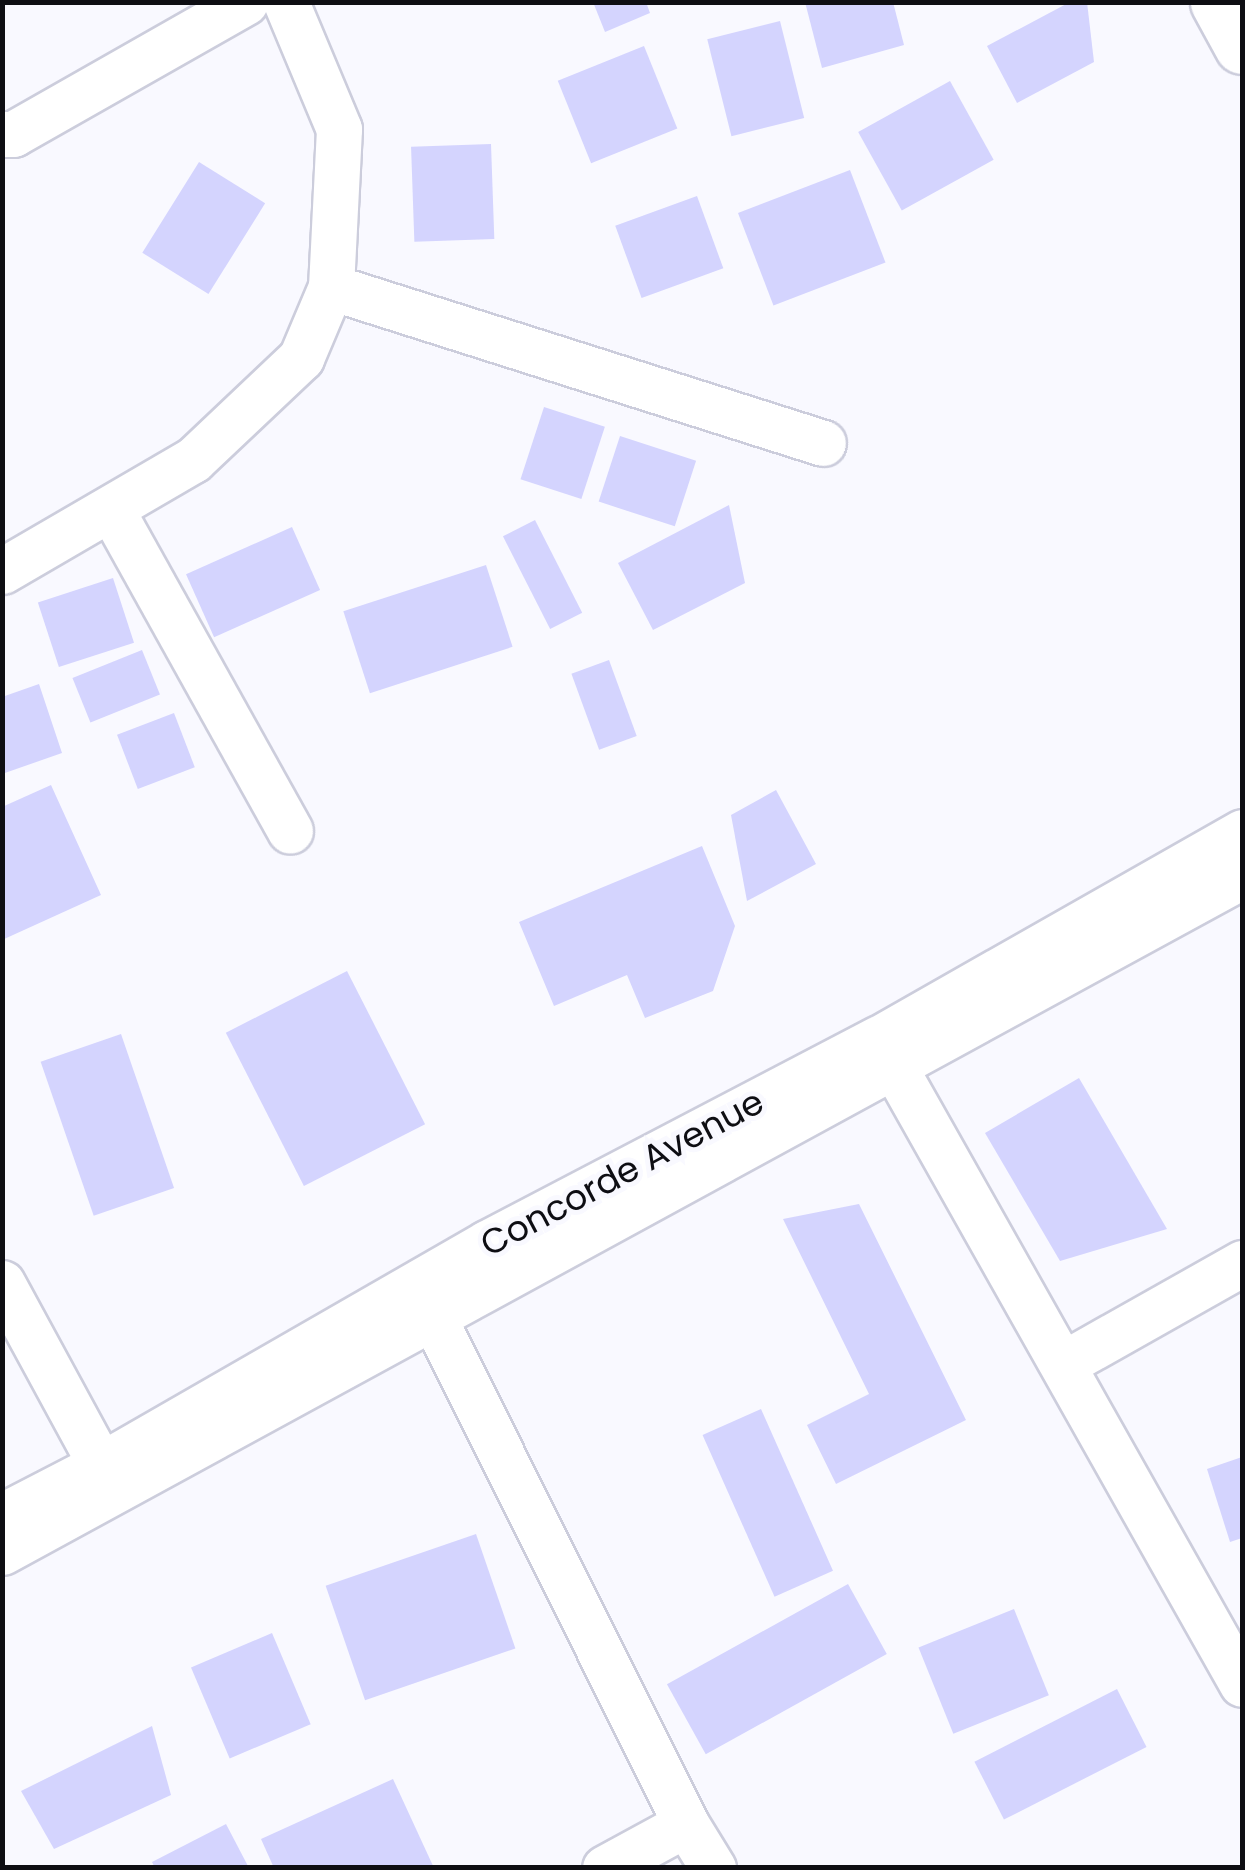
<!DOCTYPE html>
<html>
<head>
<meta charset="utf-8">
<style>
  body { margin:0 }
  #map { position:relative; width:1245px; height:1870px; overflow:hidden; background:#f9f9ff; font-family:Poppins,sans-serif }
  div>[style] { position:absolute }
  .building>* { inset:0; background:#d4d4fe; transform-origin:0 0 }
  .roads { filter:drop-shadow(2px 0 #cccddc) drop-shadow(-2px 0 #cccddc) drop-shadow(0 2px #cccddc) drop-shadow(0 -2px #cccddc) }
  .minor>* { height:45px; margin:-22.5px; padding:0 22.5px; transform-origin:22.5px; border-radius:22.5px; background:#fff }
  .major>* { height:55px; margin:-27.5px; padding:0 27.5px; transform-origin:27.5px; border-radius:27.5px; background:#fff }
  span { translate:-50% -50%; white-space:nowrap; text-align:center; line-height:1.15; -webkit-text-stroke:10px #f9f9ff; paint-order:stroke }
  .street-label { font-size:35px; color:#0e0e13 }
  .frame { position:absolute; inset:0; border:5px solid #0e0e13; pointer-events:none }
</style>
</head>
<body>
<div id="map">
  <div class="building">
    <i style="clip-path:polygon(593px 2px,646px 2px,650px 13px,605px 32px)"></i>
    <i style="clip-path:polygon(805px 2px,893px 2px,904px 45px,822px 68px)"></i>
    <i style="clip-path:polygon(1070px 2px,1087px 2px,1094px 62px,1017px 103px,987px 46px)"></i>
    <i style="left:780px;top:21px;width:100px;height:75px;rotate:76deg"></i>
    <i style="left:644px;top:46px;width:89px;height:93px;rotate:68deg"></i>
    <i style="left:950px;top:81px;width:90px;height:105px;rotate:61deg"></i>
    <i style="left:491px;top:144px;width:95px;height:80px;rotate:88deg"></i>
    <i style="left:199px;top:162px;width:78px;height:107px;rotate:32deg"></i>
    <i style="left:850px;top:170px;width:99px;height:120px;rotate:69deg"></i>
    <i style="left:697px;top:196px;width:77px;height:87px;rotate:70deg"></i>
    <i style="left:544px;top:407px;width:64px;height:76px;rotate:18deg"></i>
    <i style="left:620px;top:436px;width:80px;height:69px;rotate:18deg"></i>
    <i style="clip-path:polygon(729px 505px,745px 583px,653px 630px,618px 563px)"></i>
    <i style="left:535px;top:520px;width:104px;height:36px;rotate:63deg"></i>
    <i style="left:292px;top:527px;width:69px;height:116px;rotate:66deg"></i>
    <i style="left:486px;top:565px;width:86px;height:150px;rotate:72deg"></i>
    <i style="left:113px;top:578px;width:68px;height:79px;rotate:72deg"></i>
    <i style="left:142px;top:650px;width:48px;height:75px;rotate:68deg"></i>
    <i style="left:609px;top:660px;width:81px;height:40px;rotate:70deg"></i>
    <i style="clip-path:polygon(39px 684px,62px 753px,2px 774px,2px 697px)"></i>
    <i style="left:174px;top:713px;width:58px;height:61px;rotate:69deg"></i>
    <i style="clip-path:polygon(51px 785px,101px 895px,2px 940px,2px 807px)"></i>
    <i style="clip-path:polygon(776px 790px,816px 864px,747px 901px,731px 815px)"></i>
    <i style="clip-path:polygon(702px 846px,735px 926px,713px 991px,645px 1018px,627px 975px,554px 1006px,519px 922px)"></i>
    <i style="left:347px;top:971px;width:172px;height:136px;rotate:63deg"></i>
    <i style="left:121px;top:1034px;width:163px;height:85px;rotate:71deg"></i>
    <i style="clip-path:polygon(1079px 1078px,1167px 1229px,1060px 1261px,985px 1133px)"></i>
    <i style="clip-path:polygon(859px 1204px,966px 1420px,836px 1484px,807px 1425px,869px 1394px,783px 1219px)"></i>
    <i style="left:761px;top:1409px;width:177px;height:64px;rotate:66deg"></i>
    <i style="clip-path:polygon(1242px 1457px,1242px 1538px,1230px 1542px,1207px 1469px)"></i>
    <i style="left:476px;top:1534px;width:121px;height:159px;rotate:71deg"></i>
    <i style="left:848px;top:1584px;width:80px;height:207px;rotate:61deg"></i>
    <i style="left:1014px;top:1609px;width:93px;height:103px;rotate:68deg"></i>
    <i style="left:272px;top:1633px;width:99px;height:88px;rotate:67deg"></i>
    <i style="left:1117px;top:1689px;width:65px;height:160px;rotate:63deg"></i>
    <i style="clip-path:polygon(152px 1726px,171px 1795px,54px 1849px,21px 1791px)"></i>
    <i style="clip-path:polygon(393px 1779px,434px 1868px,274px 1868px,261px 1839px)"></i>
    <i style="clip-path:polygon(226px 1824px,249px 1868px,155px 1868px,152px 1862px)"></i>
  </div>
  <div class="roads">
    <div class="minor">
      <i style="left:2px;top:134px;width:11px"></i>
      <i style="left:13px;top:134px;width:267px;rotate:-29.6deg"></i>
      <i style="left:331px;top:287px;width:516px;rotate:17.59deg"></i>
      <i style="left:111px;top:509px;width:368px;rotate:60.9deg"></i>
      <i style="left:2px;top:571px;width:221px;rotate:-30.2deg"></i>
      <i style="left:193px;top:460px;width:149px;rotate:-43.4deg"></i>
      <i style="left:301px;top:358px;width:77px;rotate:-67.1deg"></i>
      <i style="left:331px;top:287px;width:158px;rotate:-87.1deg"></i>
      <i style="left:339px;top:129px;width:138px;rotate:-112.7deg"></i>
      <i style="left:879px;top:1040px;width:739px;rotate:60.59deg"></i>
      <i style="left:2px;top:1283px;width:207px;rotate:61.5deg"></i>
      <i style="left:432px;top:1315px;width:569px;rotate:63.48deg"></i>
      <i style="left:686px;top:1824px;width:52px;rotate:58.5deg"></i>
      <i style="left:1063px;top:1364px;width:206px;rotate:-29.4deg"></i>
      <i style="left:2px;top:1516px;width:111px;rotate:-27.3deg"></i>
      <i style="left:101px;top:1465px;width:445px;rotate:-29.9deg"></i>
      <i style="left:487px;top:1243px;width:441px;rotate:-27.6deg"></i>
      <i style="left:878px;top:1039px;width:419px;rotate:-29.6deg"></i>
      <i style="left:2px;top:1552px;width:1412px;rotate:-28.6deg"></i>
      <i style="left:605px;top:1868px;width:92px;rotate:-28.5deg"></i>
    </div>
    <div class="major">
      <i style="left:1218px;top:2px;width:50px;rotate:61.4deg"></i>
    </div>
  </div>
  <div class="street-label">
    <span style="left:622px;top:1173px;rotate:-28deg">Concorde Avenue</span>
  </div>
  <div class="frame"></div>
</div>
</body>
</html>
